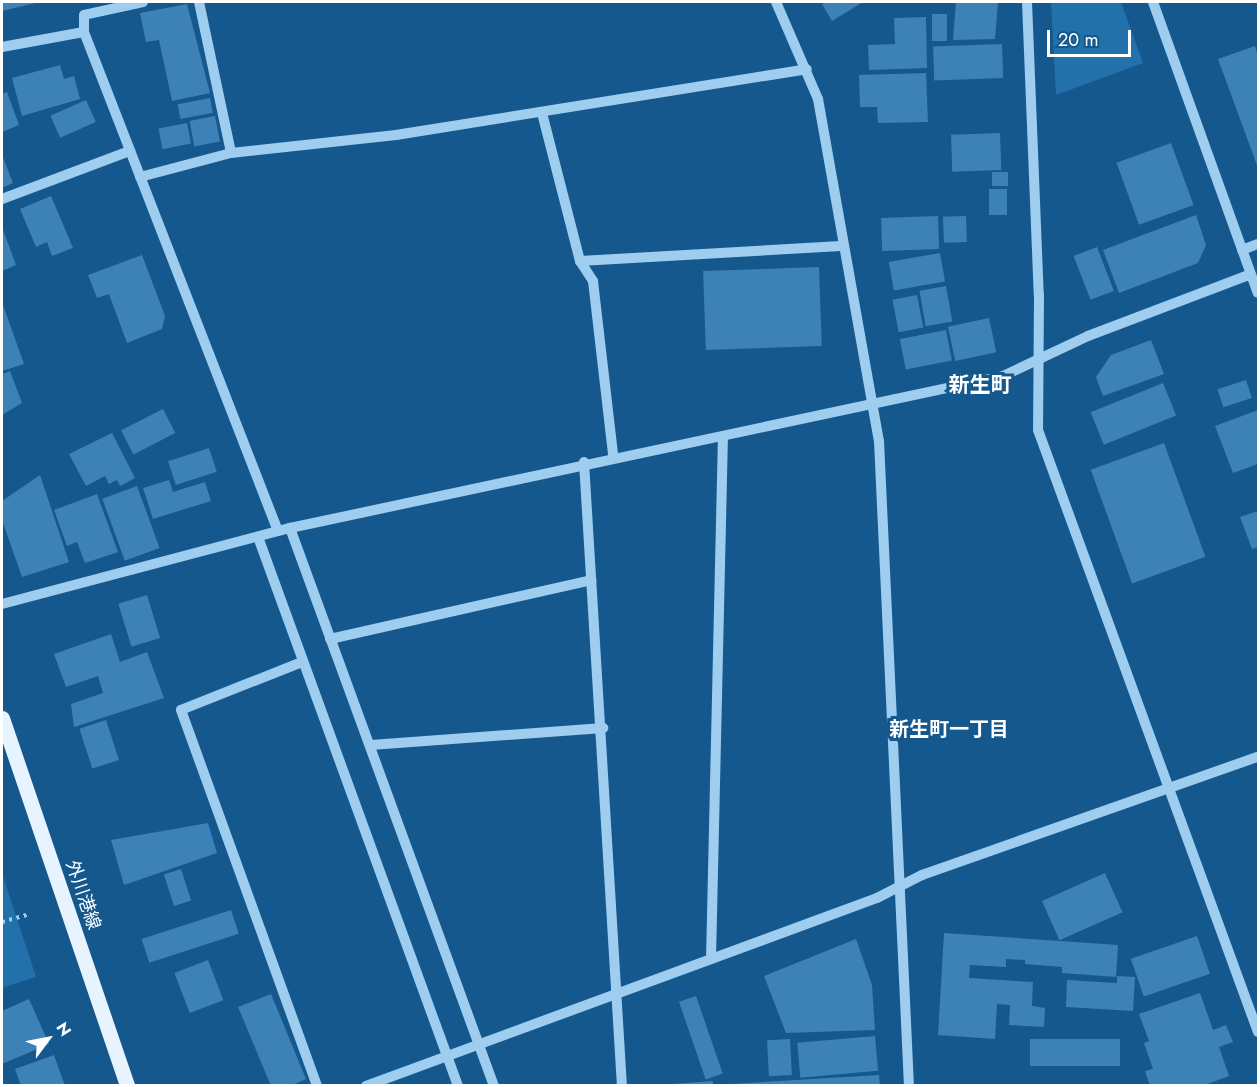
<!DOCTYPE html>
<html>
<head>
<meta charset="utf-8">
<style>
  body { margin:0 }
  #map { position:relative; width:1260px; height:1087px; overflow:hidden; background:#14588d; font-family:Jost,"Noto Sans JP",sans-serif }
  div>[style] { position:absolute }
  .green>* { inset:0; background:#2371aa }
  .building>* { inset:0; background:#3d82b6; transform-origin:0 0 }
  .path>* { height:4px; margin-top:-2px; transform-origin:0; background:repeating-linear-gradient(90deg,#9ecdf0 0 3px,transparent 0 7.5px) }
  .minor>* { height:10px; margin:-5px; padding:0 5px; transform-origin:5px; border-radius:5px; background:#9ecdf0 }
  .major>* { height:15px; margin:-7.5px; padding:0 7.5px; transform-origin:7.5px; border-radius:7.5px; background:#e7f3ff }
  span { translate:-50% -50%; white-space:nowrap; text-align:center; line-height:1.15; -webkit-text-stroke:6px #14588d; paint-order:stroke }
  .street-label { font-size:18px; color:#fff }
  .neighbourhood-label { font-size:20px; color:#fff; font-weight:700 }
  .quarter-label { font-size:21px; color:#fff; font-weight:700 }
  .frame { position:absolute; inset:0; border:3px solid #fff; pointer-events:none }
  .north { position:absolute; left:18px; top:1009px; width:60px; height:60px; -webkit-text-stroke:4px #14588d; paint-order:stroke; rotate:58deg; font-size:16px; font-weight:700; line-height:24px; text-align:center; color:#fff }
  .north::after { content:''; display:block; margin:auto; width:21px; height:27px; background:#fff; clip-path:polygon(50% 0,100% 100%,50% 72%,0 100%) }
  .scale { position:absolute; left:1047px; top:30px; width:84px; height:27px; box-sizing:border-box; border:3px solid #fff; border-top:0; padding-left:8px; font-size:18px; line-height:21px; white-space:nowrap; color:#fff; -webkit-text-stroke:4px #14588d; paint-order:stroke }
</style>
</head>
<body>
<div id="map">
  <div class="green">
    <i style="clip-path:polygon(1051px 2px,1121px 2px,1143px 63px,1056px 95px)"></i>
    <i style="clip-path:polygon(2px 873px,36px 977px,2px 988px)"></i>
  </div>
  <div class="building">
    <i style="clip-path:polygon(2px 2px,40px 2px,2px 11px)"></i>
    <i style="clip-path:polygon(826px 2px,863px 2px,832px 21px,822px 4px)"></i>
    <i style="clip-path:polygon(956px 2px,998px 2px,995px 39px,953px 40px)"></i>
    <i style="clip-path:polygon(187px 4px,210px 93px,172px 101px,159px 40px,146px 42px,140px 13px)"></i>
    <i style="left:932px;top:14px;width:15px;height:27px"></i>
    <i style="clip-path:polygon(926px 17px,927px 68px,869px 70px,868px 45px,895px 44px,894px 18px)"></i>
    <i style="left:1002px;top:44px;width:34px;height:69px;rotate:88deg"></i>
    <i style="clip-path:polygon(1255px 46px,1258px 56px,1258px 168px,1218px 59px)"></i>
    <i style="clip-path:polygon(60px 65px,64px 79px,74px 76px,80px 99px,22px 116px,12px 78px)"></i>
    <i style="clip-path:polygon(926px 73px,928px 122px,878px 123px,877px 107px,860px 107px,859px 75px)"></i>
    <i style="clip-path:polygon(7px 92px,19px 125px,2px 132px,2px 94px)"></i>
    <i style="left:210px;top:98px;width:15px;height:33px;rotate:79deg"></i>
    <i style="left:86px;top:100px;width:24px;height:39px;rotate:66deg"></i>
    <i style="left:215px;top:116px;width:26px;height:26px;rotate:79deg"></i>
    <i style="left:187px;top:123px;width:21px;height:29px;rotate:79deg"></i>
    <i style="left:1000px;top:133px;width:37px;height:49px;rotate:88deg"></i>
    <i style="left:1171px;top:143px;width:66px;height:58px;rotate:70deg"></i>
    <i style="clip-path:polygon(2px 155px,13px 183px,2px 188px)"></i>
    <i style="left:992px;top:172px;width:16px;height:14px"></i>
    <i style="left:989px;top:189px;width:18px;height:26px"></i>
    <i style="clip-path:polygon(51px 196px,73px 248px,52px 256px,47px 242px,36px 247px,20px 209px)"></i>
    <i style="clip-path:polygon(1196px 215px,1206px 245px,1198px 263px,1119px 293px,1103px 250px)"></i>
    <i style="left:938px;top:216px;width:33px;height:57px;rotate:88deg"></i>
    <i style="left:966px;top:216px;width:26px;height:23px;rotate:88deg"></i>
    <i style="clip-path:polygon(2px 227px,16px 265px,2px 271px)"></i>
    <i style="left:1097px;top:247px;width:47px;height:25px;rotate:69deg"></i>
    <i style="left:940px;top:253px;width:29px;height:52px;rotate:80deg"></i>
    <i style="clip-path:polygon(142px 255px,165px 316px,162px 329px,127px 343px,109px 294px,97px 298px,88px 275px)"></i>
    <i style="left:819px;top:267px;width:79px;height:116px;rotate:88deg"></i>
    <i style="left:946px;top:286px;width:36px;height:27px;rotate:80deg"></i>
    <i style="left:917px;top:295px;width:33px;height:25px;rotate:79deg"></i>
    <i style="clip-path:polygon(2px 302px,24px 364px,2px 371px)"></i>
    <i style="left:989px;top:318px;width:35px;height:42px;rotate:78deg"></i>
    <i style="left:946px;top:330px;width:31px;height:47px;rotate:79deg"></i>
    <i style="clip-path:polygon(1151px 340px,1164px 374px,1103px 396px,1096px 377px,1111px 355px)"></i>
    <i style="clip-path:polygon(10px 371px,22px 403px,2px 415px,2px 374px)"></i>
    <i style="left:1246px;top:380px;width:19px;height:30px;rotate:72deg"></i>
    <i style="left:1163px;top:383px;width:35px;height:78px;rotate:68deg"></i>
    <i style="left:163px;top:409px;width:27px;height:47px;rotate:63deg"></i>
    <i style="clip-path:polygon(1258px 410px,1258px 464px,1233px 473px,1215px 426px)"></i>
    <i style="clip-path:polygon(112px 433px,135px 478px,120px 486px,117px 480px,109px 484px,105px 476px,86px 486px,69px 454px)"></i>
    <i style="left:1164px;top:443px;width:121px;height:78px;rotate:70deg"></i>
    <i style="left:209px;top:448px;width:25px;height:43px;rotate:72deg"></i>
    <i style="clip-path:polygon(40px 475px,69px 562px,22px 577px,2px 520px,2px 501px)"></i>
    <i style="clip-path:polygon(169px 480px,173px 492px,205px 482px,211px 501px,153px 519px,143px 488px)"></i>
    <i style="left:137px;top:486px;width:66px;height:37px;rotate:70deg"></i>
    <i style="clip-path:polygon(97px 494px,118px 552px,85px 563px,77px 542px,67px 546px,54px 510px)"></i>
    <i style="clip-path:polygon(1258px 511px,1258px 547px,1252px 549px,1240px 517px)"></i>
    <i style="left:147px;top:595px;width:45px;height:30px;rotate:73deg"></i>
    <i style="clip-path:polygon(111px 634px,120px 662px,147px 652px,164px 698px,74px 727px,71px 704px,103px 693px,98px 676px,66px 687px,54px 654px)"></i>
    <i style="left:106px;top:720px;width:42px;height:28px;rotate:72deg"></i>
    <i style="clip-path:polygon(208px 823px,217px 853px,124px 885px,111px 840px)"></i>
    <i style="left:181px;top:869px;width:33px;height:18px;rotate:72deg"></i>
    <i style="left:1105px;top:873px;width:43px;height:69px;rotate:66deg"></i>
    <i style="left:231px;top:910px;width:25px;height:94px;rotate:72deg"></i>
    <i style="clip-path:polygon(944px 933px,1118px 945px,1116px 977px,1062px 973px,1062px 967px,1025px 964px,1025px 960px,1006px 959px,1006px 967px,970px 965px,969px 978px,1033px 982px,1032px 1006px,1045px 1008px,1044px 1027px,1009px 1025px,1010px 1005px,997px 1004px,995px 1039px,938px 1035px)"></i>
    <i style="left:1197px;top:936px;width:40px;height:70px;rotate:71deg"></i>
    <i style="clip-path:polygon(856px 939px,872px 985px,875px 1030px,786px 1033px,764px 976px)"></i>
    <i style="left:208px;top:960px;width:43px;height:36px;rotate:69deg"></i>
    <i style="clip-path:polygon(1117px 976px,1135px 977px,1133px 1011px,1066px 1007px,1067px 980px,1117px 983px)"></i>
    <i style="clip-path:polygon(1200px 993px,1213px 1030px,1226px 1025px,1233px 1042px,1219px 1047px,1229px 1076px,1202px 1086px,1150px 1086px,1145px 1071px,1153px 1069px,1144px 1043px,1149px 1041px,1139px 1014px)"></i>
    <i style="clip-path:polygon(271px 994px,306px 1079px,290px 1086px,271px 1086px,238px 1007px)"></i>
    <i style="left:696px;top:996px;width:82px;height:18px;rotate:71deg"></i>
    <i style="clip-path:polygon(29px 999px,49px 1044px,2px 1064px,2px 1011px)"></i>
    <i style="left:875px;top:1036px;width:35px;height:78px;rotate:85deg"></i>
    <i style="left:790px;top:1039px;width:36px;height:23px;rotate:87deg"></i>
    <i style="left:1120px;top:1039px;width:27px;height:90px;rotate:90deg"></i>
    <i style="clip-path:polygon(54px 1055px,65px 1086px,21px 1086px,15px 1069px)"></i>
    <i style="clip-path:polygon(879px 1075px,880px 1086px,730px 1086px,730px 1084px)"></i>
    <i style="clip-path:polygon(713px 1081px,713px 1086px,673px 1086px,673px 1084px)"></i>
  </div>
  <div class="path">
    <i style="left:2px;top:922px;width:29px;rotate:-16deg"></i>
  </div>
  <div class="minor">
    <i style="left:143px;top:2px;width:60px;rotate:167.6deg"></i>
    <i style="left:84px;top:15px;width:17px;rotate:90deg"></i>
    <i style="left:84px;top:32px;width:535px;rotate:68.76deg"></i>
    <i style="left:199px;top:2px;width:154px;rotate:78deg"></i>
    <i style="left:776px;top:2px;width:106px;rotate:66.6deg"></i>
    <i style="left:818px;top:99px;width:347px;rotate:79.9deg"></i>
    <i style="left:879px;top:441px;width:646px;rotate:87.34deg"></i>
    <i style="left:1027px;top:2px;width:293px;rotate:87.7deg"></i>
    <i style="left:1039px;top:295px;width:135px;rotate:90.4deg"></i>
    <i style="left:1038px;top:430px;width:641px;rotate:69.93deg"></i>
    <i style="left:1153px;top:2px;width:309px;rotate:70.2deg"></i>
    <i style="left:2px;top:47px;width:83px;rotate:-10.4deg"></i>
    <i style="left:542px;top:113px;width:153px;rotate:75.6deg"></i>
    <i style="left:580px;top:261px;width:24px;rotate:57deg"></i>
    <i style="left:593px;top:281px;width:175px;rotate:83.4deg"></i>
    <i style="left:140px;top:177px;width:94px;rotate:-14.8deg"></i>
    <i style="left:231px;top:153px;width:166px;rotate:-6.2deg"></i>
    <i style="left:396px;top:135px;width:416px;rotate:-9.1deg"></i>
    <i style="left:2px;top:199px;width:137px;rotate:-20.6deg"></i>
    <i style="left:1242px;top:250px;width:17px;rotate:-21deg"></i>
    <i style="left:580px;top:261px;width:261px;rotate:-3.3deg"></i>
    <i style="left:584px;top:462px;width:625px;rotate:86.52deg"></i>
    <i style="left:290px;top:528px;width:594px;rotate:69.92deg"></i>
    <i style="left:258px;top:537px;width:584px;rotate:69.98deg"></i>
    <i style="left:2px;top:604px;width:298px;rotate:-14.8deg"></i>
    <i style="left:290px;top:528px;width:729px;rotate:-12.03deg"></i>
    <i style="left:1003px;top:376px;width:94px;rotate:-25.2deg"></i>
    <i style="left:1088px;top:336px;width:174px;rotate:-20.8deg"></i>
    <i style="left:330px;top:639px;width:268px;rotate:-12.7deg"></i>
    <i style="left:302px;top:662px;width:130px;rotate:158.4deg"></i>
    <i style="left:181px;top:710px;width:400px;rotate:70.1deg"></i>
    <i style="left:371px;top:745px;width:233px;rotate:-4.2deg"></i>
    <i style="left:711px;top:959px;width:523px;rotate:-88.69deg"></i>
    <i style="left:366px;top:1086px;width:544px;rotate:-20.2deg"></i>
    <i style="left:877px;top:898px;width:51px;rotate:-27.1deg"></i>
    <i style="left:922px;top:875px;width:356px;rotate:-19.4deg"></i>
  </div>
  <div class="major">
    <i style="left:2px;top:718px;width:389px;rotate:71.2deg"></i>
  </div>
  <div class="street-label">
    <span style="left:83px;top:895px;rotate:71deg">外川港線</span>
  </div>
  <div class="neighbourhood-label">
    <span style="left:949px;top:729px">新生町一丁目</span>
  </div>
  <div class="quarter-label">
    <span style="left:980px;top:385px">新生町</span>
  </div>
  <div class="frame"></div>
  <div class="north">N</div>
  <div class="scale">20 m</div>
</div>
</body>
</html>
